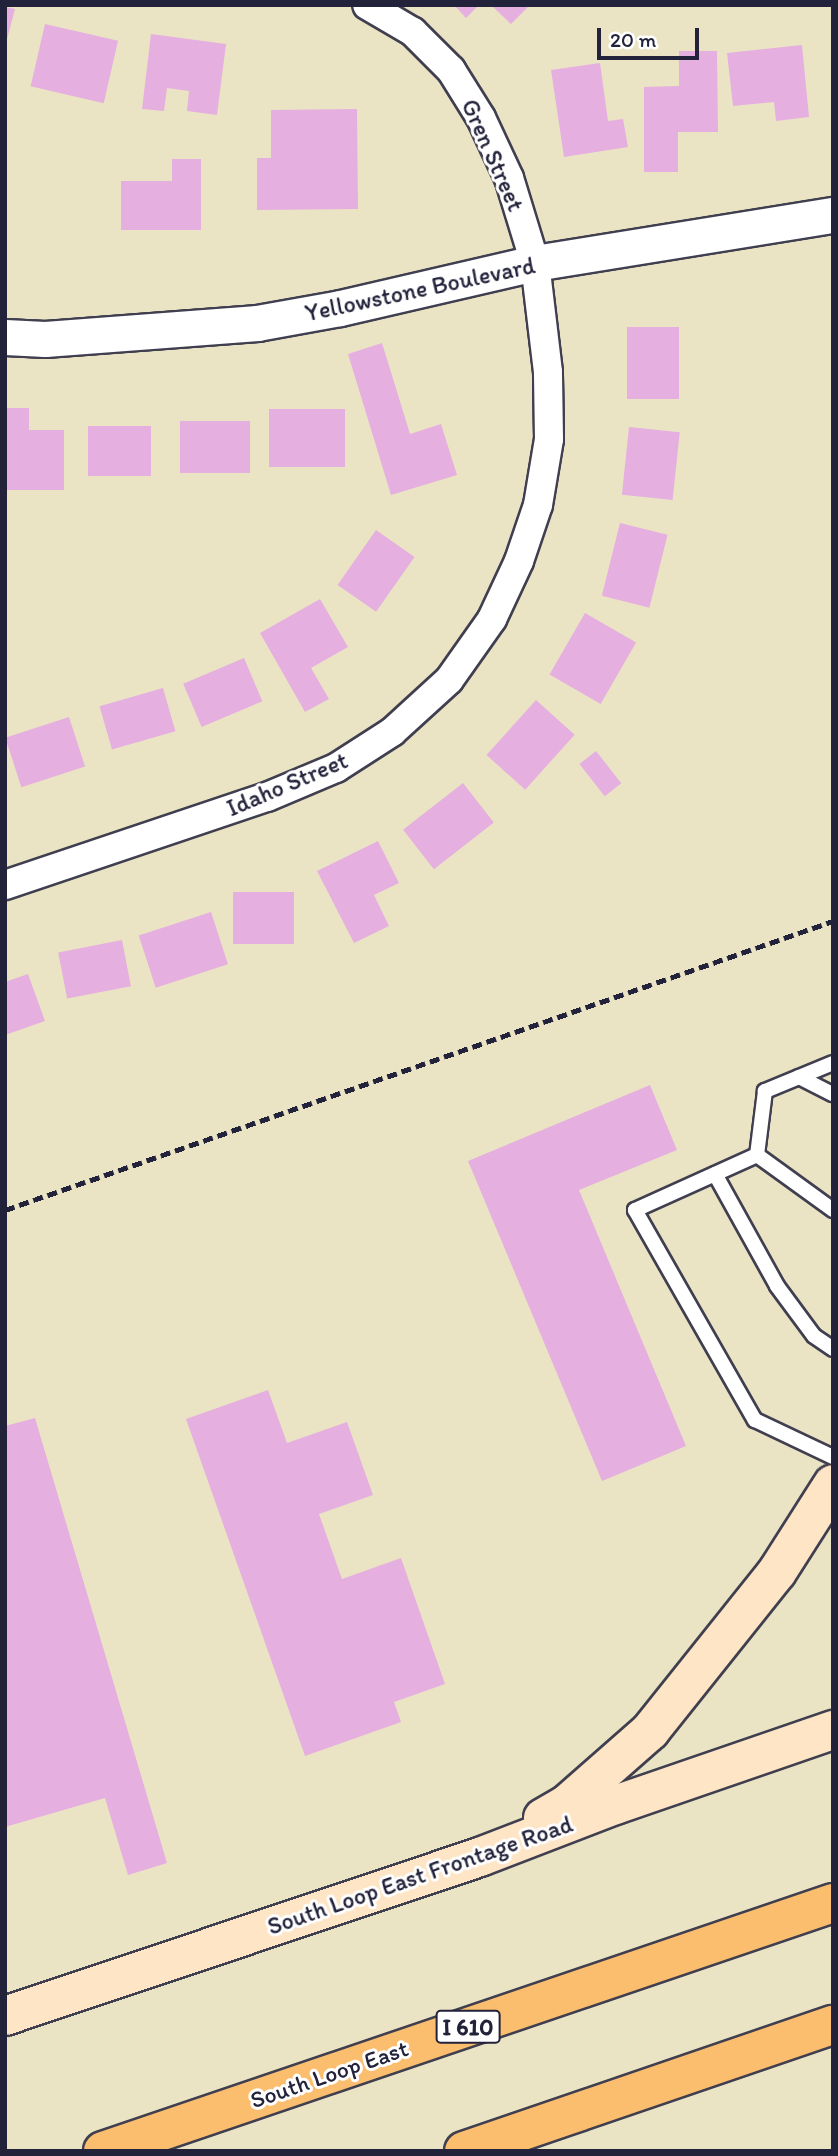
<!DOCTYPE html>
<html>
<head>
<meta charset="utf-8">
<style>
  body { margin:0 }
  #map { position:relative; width:838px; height:2156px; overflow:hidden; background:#ebe4c4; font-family:Itim,sans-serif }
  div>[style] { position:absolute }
  .building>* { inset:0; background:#e5afe0; transform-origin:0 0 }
  .roads { filter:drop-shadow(2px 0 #403f50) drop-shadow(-2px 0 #403f50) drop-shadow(0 2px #403f50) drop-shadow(0 -2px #403f50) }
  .service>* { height:14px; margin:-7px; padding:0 7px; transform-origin:7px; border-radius:7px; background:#fff }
  .minor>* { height:28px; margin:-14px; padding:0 14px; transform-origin:14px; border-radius:14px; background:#fff }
  .tertiary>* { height:35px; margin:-17.5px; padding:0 17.5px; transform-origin:17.5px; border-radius:17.5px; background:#fff }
  .secondary>* { height:38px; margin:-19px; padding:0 19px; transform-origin:19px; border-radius:19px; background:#fde5c5 }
  .motorway>* { height:38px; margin:-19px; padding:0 19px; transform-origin:19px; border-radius:19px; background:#fbbe6e }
  .rail>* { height:5px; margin-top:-2.5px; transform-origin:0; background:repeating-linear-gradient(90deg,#22223b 0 10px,transparent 0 15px) }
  span { translate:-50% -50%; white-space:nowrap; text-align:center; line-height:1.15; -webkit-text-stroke:6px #fff; paint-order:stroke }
  .shield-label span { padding:2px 5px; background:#fff; border:2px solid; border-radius:5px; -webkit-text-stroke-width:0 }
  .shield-label { font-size:23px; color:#22223b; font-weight:700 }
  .street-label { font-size:24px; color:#22223b }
  .frame { position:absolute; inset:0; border:7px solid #22223b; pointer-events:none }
  .scale { position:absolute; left:597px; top:28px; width:102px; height:32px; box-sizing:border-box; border:4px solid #22223b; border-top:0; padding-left:9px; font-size:21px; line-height:24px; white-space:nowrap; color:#22223b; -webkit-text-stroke:5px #fff; paint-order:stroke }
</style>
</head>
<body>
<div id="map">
  <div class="building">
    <i style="clip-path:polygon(454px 5px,479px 5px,466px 18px)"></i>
    <i style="clip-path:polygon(491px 5px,530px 5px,511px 24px)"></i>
    <i style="clip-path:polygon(5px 7px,15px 9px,6px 43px,5px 43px)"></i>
    <i style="left:45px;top:24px;width:75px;height:64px;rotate:13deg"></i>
    <i style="clip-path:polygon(151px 34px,226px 44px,217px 115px,187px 111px,189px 91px,167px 88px,164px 111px,142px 109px)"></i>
    <i style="clip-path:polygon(802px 45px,809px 117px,776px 121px,774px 102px,733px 106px,727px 53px)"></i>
    <i style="clip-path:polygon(679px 51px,717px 51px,718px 132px,678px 132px,678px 172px,644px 172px,644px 87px,679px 86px)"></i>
    <i style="clip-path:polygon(600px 63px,608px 121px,623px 119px,628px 147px,564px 157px,551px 70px)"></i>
    <i style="clip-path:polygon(357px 109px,358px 209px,257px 210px,257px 158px,271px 158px,271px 110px)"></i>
    <i style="clip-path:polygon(172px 159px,201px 159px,201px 230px,121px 230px,121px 181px,172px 181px)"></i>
    <i style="left:627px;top:327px;width:52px;height:72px"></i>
    <i style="clip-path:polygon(382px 343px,410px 434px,441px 424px,457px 475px,391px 495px,348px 354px)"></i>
    <i style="clip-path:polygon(5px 408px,29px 408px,29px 430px,64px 430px,64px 490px,5px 490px)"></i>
    <i style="left:269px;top:409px;width:76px;height:58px"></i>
    <i style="left:180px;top:421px;width:70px;height:52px"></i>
    <i style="left:88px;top:426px;width:63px;height:50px"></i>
    <i style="left:629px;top:427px;width:51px;height:68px;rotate:6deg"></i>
    <i style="left:620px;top:523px;width:49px;height:75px;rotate:14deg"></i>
    <i style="left:376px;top:530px;width:47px;height:67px;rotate:35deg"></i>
    <i style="clip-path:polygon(320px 599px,348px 647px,311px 668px,329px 699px,305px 712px,260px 633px)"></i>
    <i style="left:585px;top:613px;width:59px;height:71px;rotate:30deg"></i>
    <i style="left:244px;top:658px;width:47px;height:66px;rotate:67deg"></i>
    <i style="left:163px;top:688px;width:45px;height:66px;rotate:74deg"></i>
    <i style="left:536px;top:700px;width:52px;height:74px;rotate:42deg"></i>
    <i style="left:69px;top:717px;width:52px;height:67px;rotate:72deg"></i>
    <i style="left:596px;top:751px;width:41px;height:21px;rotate:52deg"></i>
    <i style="left:463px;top:783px;width:50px;height:76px;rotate:52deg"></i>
    <i style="clip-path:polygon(378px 841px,399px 883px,374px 895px,389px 926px,354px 943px,317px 871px)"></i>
    <i style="left:233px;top:892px;width:61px;height:52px"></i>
    <i style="left:211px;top:912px;width:55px;height:76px;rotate:72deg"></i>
    <i style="left:122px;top:940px;width:47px;height:65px;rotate:79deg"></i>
    <i style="clip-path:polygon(28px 974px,45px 1021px,5px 1035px,5px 982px)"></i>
    <i style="clip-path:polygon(650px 1085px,677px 1150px,579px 1190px,686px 1446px,602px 1481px,468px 1161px)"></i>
    <i style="clip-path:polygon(268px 1390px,287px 1443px,347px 1422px,373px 1495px,319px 1514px,342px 1579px,401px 1558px,445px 1684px,394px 1702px,401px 1722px,305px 1756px,186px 1419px)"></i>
    <i style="clip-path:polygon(35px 1418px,167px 1863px,128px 1875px,105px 1798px,5px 1827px,5px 1426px)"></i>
  </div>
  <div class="roads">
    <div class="service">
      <i style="left:833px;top:1063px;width:74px;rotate:157.6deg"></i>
      <i style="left:765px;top:1091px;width:64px;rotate:97.1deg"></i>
      <i style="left:757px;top:1155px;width:134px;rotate:155.7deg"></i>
      <i style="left:635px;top:1210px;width:242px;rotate:60.3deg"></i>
      <i style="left:755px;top:1420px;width:86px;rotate:25.4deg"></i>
      <i style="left:799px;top:1077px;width:38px;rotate:27deg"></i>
      <i style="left:757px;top:1155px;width:94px;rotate:35.9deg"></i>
      <i style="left:715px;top:1174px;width:128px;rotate:61deg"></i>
      <i style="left:777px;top:1286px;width:62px;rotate:53.5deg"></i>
      <i style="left:814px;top:1336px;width:23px;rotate:34deg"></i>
    </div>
    <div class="minor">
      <i style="left:5px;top:885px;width:276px;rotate:-18.6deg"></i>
      <i style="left:267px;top:797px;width:75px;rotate:-22.8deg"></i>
      <i style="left:336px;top:768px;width:67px;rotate:-32.7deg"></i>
      <i style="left:392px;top:732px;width:77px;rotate:-42.4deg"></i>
      <i style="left:449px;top:680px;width:75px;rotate:-54.8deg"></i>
      <i style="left:492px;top:619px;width:64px;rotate:-65deg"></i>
      <i style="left:519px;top:561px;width:59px;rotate:-71.3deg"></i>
      <i style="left:538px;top:505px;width:67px;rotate:-80.5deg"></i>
      <i style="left:549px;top:439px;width:67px;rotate:-90.9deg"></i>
      <i style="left:548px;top:372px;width:110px;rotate:-96.8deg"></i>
      <i style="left:535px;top:263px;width:89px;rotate:-107deg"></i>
      <i style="left:509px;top:178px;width:66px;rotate:-115deg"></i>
      <i style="left:481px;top:118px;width:57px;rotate:-122deg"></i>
      <i style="left:451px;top:70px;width:54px;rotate:-135deg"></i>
      <i style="left:413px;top:32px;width:53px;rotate:-149.6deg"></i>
    </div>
    <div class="tertiary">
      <i style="left:5px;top:337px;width:40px;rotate:2.9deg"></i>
      <i style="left:45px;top:339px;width:213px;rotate:-4.3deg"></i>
      <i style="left:257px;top:323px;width:84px;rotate:-10.2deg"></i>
      <i style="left:340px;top:308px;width:200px;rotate:-13deg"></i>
      <i style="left:535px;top:263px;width:302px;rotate:-9.2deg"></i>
    </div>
    <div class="secondary">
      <i style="left:543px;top:1818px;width:28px;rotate:-30deg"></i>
      <i style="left:567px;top:1804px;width:111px;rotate:-41.3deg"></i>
      <i style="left:650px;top:1731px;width:203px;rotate:-51.4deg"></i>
      <i style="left:777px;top:1572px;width:104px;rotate:-57.5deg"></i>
      <i style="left:5px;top:2016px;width:501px;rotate:-18.51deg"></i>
      <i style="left:480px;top:1857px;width:145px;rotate:-21.1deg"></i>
      <i style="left:615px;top:1805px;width:231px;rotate:-19deg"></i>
    </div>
    <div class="motorway">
      <i style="left:103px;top:2151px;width:771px;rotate:-18.76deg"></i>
      <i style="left:464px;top:2151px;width:390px;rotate:-18.9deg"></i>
    </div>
  </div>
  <div class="rail">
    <i style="left:5px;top:1210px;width:877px;rotate:-19.24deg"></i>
  </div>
  <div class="shield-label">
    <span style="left:468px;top:2027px">I 610</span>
  </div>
  <div class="street-label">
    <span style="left:493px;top:155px;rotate:66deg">Gren Street</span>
    <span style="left:420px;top:289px;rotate:-12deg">Yellowstone Boulevard</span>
    <span style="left:287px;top:784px;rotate:-23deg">Idaho Street</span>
    <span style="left:420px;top:1875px;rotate:-19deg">South Loop East Frontage Road</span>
    <span style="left:329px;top:2074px;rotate:-19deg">South Loop East</span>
  </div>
  <div class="frame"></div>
  <div class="scale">20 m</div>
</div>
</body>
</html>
